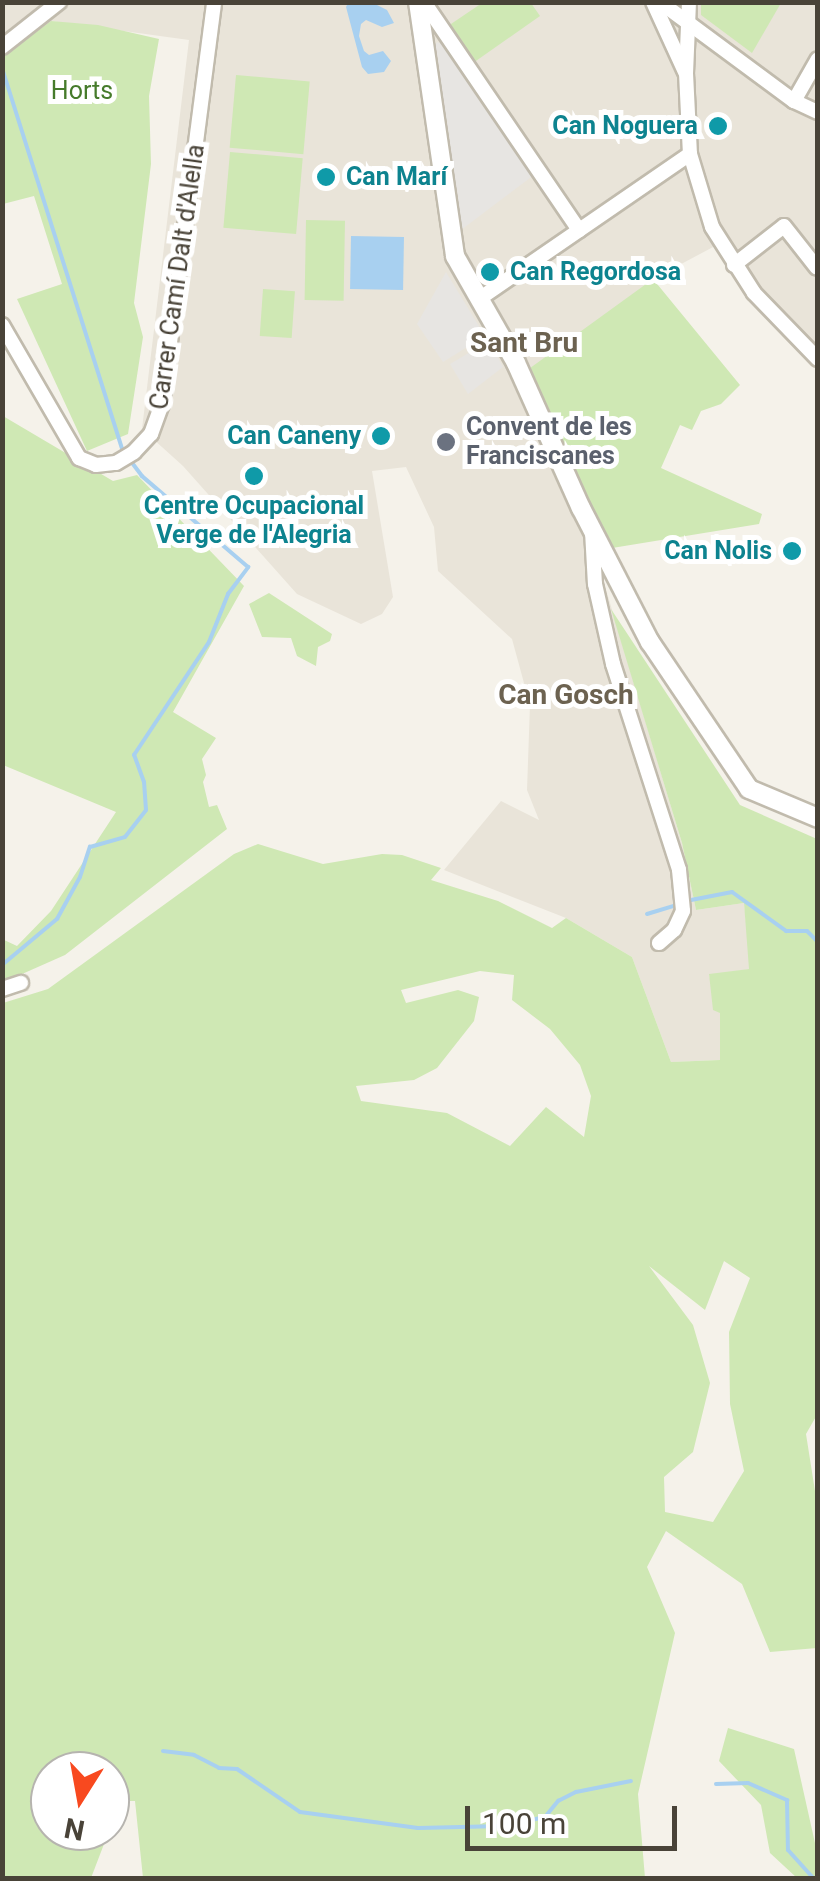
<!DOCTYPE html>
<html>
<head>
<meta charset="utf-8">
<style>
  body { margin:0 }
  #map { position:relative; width:820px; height:1881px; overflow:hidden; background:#f5f2ea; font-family:Roboto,sans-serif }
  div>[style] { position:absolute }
  .residential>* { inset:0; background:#e9e4d9 }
  .green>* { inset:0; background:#cfe8b4; transform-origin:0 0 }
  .parking>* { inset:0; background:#e7e5e2 }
  .water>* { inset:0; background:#a8d0f0; transform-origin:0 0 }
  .stream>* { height:4px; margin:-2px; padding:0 2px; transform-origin:2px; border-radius:2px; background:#a8d0f0 }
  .roads { filter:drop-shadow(2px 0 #c1bbad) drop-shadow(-2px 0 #c1bbad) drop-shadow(0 2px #c1bbad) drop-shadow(0 -2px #c1bbad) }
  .minor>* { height:14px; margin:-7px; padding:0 7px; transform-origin:7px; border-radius:7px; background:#fff }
  .tertiary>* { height:18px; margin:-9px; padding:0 9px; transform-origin:9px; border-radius:9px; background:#fff }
  .dots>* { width:28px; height:28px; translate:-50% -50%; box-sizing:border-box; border:5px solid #fff; border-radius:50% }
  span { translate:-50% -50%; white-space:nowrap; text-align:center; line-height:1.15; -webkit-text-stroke:10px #fff; paint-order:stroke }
  .park-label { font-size:25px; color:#467b2b }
  .culture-label { font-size:25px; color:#0d838f; font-weight:700 }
  .right { translate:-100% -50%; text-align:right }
  .left { translate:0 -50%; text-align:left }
  .street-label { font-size:25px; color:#494338 }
  .worship-label { font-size:25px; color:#5b616d; font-weight:700 }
  .neighbourhood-label { font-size:28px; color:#6c6250; font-weight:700 }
  .frame { position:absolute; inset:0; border:5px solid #494338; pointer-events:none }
  .north { position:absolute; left:30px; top:1751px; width:100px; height:100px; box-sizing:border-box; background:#fff; border:2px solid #b6b4af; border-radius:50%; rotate:191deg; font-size:28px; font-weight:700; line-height:40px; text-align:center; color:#494338 }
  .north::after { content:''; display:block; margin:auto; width:35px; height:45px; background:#f8491f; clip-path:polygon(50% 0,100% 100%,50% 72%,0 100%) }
  .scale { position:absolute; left:465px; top:1806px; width:212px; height:45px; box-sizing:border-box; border:5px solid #494338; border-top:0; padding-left:12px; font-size:30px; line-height:35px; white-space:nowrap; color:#494338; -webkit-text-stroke:8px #fff; paint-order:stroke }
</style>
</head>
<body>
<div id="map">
  <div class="residential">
    <i style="clip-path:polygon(3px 3px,817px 3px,817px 370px,753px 301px,715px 246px,653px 279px,606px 549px,604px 583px,682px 843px,696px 910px,744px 903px,751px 969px,709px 975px,720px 1012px,720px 1060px,671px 1062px,632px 957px,566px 918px,444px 870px,501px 801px,539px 820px,527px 790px,530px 705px,512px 639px,438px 571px,434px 527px,406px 467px,372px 471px,393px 597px,382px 614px,361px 624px,297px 594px,183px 466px,142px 429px,189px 40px,51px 21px,3px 56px)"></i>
  </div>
  <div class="green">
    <i style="clip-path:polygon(482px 3px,531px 3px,540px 16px,473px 63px,448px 26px)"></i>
    <i style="clip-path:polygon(701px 3px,701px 2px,781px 3px,752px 53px,701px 15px)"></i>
    <i style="clip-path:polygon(51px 21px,98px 25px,159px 39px,149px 96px,151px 164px,134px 303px,143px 337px,128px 434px,87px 451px,17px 299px,62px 284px,34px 196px,3px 204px,3px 56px)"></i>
    <i style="left:236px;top:75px;width:74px;height:73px;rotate:5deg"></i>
    <i style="left:230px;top:152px;width:73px;height:76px;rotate:5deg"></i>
    <i style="left:306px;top:220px;width:39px;height:80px;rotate:1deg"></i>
    <i style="clip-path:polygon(653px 279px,740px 385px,721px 404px,701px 411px,692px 430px,680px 425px,661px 468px,762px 514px,759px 524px,606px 549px,526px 371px)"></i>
    <i style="left:263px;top:289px;width:32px;height:47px;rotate:4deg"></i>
    <i style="clip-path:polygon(3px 416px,113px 481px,137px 475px,244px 586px,173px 712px,216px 738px,202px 759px,206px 775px,203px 782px,209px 807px,217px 805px,227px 829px,65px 955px,4px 982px,2px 939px,17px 946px,51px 911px,116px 812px,3px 765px)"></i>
    <i style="clip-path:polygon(269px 593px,332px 634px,330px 641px,318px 647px,316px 666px,297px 656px,291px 638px,262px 637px,249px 604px)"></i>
    <i style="clip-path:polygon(evenodd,611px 609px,740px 805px,817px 839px,818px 1413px,806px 1434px,818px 1510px,817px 1648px,770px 1652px,742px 1584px,666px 1531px,647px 1567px,675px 1633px,638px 1794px,645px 1878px,143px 1878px,135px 1801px,120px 1801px,110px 1827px,110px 1771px,50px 1771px,50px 1831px,109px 1831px,91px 1878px,3px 1878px,3px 1003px,48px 989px,234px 854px,258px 844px,323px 864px,382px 854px,402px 855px,441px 868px,431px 880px,498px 901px,552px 928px,566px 918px,632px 957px,671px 1062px,720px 1060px,720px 1013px,713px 1010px,709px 974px,749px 969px,744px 903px,696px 910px,682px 843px,611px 609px,480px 971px,514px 975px,512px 1000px,550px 1029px,580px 1065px,591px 1096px,584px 1137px,546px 1107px,510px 1146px,447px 1113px,361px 1101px,356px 1086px,414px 1080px,437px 1068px,474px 1021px,479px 997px,458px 990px,406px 1003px,401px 990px,480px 971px,611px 609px,724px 1261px,750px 1278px,729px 1332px,730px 1404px,744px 1471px,713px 1522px,665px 1512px,664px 1477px,693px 1452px,710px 1383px,693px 1325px,649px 1266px,705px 1310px,724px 1261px)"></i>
    <i style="clip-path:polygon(728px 1728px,794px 1749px,817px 1852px,817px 1878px,797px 1878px,770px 1853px,761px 1805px,719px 1761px)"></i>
  </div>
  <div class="parking">
    <i style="clip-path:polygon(437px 42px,447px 47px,534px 175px,457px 233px,434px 48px)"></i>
    <i style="clip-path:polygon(446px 272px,485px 336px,443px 362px,417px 324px)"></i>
    <i style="clip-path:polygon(489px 341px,503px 367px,468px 394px,450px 364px)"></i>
  </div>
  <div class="water">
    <i style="clip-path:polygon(371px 2px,387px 10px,394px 23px,382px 27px,366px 20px,361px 24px,359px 36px,364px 51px,369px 55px,383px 51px,391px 61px,384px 72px,368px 74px,362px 67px,346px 7px,348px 3px)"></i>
    <i style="left:351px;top:236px;width:53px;height:53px;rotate:1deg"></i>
  </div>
  <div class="stream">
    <i style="left:2px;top:68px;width:402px;rotate:72.5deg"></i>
    <i style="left:691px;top:900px;width:42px;rotate:-11deg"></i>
    <i style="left:732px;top:892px;width:67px;rotate:35.8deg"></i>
    <i style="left:786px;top:931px;width:21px"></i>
    <i style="left:807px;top:931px;width:16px;rotate:45deg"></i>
    <i style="left:647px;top:914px;width:28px;rotate:-17deg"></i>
    <i style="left:2px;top:965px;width:72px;rotate:-39.9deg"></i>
    <i style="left:57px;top:919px;width:48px;rotate:-61.3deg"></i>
    <i style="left:80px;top:877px;width:32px;rotate:-72deg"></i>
    <i style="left:90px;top:847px;width:36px;rotate:-16deg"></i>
    <i style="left:125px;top:837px;width:34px;rotate:-52deg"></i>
    <i style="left:146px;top:810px;width:28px;rotate:-94deg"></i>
    <i style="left:144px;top:782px;width:29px;rotate:-110deg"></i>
    <i style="left:134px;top:755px;width:136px;rotate:-56.4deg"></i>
    <i style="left:209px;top:642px;width:52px;rotate:-68.4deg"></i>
    <i style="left:228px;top:594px;width:34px;rotate:-53deg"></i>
    <i style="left:248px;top:567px;width:140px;rotate:-139.4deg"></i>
    <i style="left:142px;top:476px;width:21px;rotate:-127deg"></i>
    <i style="left:163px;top:1751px;width:31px;rotate:7deg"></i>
    <i style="left:194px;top:1755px;width:28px;rotate:27deg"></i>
    <i style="left:219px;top:1768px;width:18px;rotate:3deg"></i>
    <i style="left:237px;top:1769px;width:76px;rotate:34.3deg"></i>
    <i style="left:300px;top:1812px;width:119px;rotate:7.7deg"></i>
    <i style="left:418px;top:1828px;width:85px;rotate:-1.3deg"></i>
    <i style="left:503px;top:1826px;width:43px;rotate:-12.1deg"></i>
    <i style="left:545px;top:1817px;width:21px;rotate:-51deg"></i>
    <i style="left:558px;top:1801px;width:20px;rotate:-27deg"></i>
    <i style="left:576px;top:1792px;width:56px;rotate:-11.3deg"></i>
    <i style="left:716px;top:1784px;width:32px;rotate:-2deg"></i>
    <i style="left:748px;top:1783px;width:43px;rotate:23.6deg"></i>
    <i style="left:787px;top:1800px;width:50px;rotate:88.9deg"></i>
    <i style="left:788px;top:1850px;width:38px;rotate:48deg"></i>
  </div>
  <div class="roads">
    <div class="minor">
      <i style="left:424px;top:2px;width:276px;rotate:55.8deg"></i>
      <i style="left:653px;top:2px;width:77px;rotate:65.4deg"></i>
      <i style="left:660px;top:2px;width:167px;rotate:36.5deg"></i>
      <i style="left:794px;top:101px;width:26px;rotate:25deg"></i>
      <i style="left:689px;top:2px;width:71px;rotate:92.4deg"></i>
      <i style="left:686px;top:73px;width:81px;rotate:87.2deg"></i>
      <i style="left:690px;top:154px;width:76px;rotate:73.2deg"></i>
      <i style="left:712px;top:227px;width:78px;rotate:57.5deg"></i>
      <i style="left:754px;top:293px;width:92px;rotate:45.9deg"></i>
      <i style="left:2px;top:47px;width:73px;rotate:-38.3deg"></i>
      <i style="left:794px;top:101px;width:48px;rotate:-60.3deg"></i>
      <i style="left:734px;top:265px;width:63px;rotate:-38deg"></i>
      <i style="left:784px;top:226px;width:53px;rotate:51.8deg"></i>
      <i style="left:479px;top:299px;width:256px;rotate:-34.5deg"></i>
      <i style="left:2px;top:325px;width:154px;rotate:59.9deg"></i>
      <i style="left:79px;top:458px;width:18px;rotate:22deg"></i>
      <i style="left:96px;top:465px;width:20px;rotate:-6deg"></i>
      <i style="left:116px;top:463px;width:21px;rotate:-31deg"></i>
      <i style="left:134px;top:452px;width:25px;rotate:-47deg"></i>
      <i style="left:151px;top:434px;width:32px;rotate:-70deg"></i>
      <i style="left:162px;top:404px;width:405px;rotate:-82.6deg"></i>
      <i style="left:592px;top:531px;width:53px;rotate:86.8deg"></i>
      <i style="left:595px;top:584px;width:82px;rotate:77.3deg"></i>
      <i style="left:613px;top:664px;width:216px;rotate:72.2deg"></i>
      <i style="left:679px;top:870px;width:41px;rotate:84.4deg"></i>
      <i style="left:683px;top:911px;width:21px;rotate:115deg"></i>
      <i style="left:674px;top:930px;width:20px;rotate:139deg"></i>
      <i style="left:2px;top:989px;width:20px;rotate:-18deg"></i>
    </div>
    <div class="tertiary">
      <i style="left:418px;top:2px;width:257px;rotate:81.7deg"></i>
      <i style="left:455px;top:256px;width:123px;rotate:60.3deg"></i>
      <i style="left:516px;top:363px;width:159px;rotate:65.9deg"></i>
      <i style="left:581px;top:508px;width:151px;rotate:62.8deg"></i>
      <i style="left:650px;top:642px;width:177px;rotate:56deg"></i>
      <i style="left:749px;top:789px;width:75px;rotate:22.8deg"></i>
    </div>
  </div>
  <div class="dots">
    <i style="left:718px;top:126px;background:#0f9aa8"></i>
    <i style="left:326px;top:177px;background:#0f9aa8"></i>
    <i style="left:490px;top:272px;background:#0f9aa8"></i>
    <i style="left:381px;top:436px;background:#0f9aa8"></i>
    <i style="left:446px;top:442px;background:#6b7280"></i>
    <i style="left:254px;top:476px;background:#0f9aa8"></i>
    <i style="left:792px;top:551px;background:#0f9aa8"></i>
  </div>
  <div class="park-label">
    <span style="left:82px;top:91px">Horts</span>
  </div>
  <div class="culture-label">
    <span class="right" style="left:698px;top:126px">Can Noguera</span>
    <span class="left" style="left:346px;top:177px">Can Marí</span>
    <span class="left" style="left:510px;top:272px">Can Regordosa</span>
    <span class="right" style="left:361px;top:436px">Can Caneny</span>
    <span style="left:254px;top:521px">Centre Ocupacional<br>Verge de l'Alegria</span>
    <span class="right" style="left:772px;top:551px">Can Nolis</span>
  </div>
  <div class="street-label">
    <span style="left:178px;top:277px;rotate:-82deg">Carrer Camí Dalt d'Alella</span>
  </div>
  <div class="worship-label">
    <span class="left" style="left:466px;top:442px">Convent de les<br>Franciscanes</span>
  </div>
  <div class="neighbourhood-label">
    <span style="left:524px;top:343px">Sant Bru</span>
    <span style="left:566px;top:695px">Can Gosch</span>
  </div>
  <div class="frame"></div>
  <div class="north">N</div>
  <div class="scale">100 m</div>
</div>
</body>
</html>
